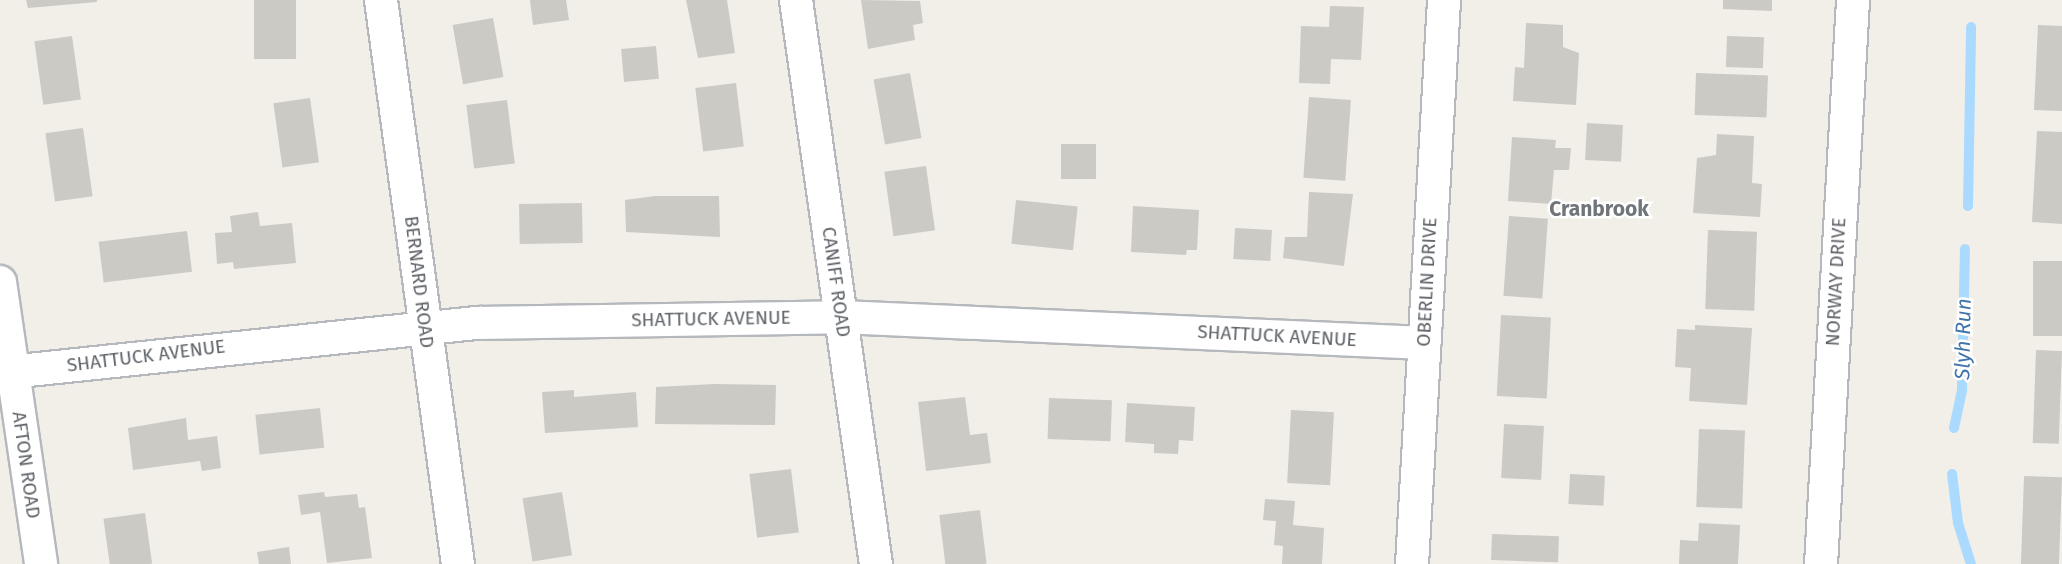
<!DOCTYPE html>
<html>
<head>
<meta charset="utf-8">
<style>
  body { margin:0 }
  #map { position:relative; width:2062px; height:564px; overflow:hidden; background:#f1efe8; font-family:"Fira Sans",sans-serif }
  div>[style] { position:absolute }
  .stream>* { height:10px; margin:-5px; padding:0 5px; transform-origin:5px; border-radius:5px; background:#aadaff }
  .building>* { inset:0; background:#cccac5; transform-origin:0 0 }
  .roads { filter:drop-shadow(2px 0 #b5b8bc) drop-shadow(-2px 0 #b5b8bc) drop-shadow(0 2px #b5b8bc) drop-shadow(0 -2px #b5b8bc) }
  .street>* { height:32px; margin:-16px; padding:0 16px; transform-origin:16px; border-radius:16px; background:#fff }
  span { translate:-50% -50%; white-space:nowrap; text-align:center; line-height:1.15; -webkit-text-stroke:5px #fff; paint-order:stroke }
  .street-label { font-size:19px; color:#5f6368 }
  .neighbourhood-label { font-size:21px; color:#70757a; font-weight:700 }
  .water-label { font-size:21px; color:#4174aa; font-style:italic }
</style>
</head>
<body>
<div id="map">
  <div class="stream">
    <i style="left:1968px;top:206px;width:179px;rotate:-89deg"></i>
    <i style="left:1954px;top:428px;width:39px;rotate:-78deg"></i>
    <i style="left:1962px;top:390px;width:141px;rotate:-88.8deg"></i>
    <i style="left:1952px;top:474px;width:49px;rotate:83deg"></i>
    <i style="left:1958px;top:523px;width:43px;rotate:72.4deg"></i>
  </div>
  <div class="building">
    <i style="clip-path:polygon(26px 0,97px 0,97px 2px,28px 8px)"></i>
    <i style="left:254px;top:0;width:42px;height:59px"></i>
    <i style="clip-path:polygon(530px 0,566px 0,569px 20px,533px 25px)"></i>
    <i style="clip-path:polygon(686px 0,727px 0,735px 53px,698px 58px)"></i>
    <i style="clip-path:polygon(861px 0,920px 1px,923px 23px,913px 25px,915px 40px,868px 49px)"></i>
    <i style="clip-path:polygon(1723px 0,1772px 0,1772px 11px,1723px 9px)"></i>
    <i style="clip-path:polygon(1330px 6px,1364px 7px,1361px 60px,1331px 59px,1330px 84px,1299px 83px,1301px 26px,1329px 27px)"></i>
    <i style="left:493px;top:18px;width:60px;height:41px;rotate:80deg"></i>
    <i style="clip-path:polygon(1526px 23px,1563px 25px,1563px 47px,1579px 53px,1576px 105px,1513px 101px,1515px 67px,1524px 68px)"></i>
    <i style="clip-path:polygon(2038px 25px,2062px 26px,2062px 111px,2034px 110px)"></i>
    <i style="left:72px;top:36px;width:64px;height:38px;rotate:82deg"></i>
    <i style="left:1727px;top:36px;width:37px;height:31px;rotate:2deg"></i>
    <i style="left:656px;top:46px;width:33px;height:35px;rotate:85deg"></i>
    <i style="left:910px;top:73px;width:66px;height:37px;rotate:80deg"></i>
    <i style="left:1696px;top:73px;width:72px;height:42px;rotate:2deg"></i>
    <i style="left:736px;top:83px;width:64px;height:41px;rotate:83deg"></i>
    <i style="left:1309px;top:97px;width:42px;height:81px;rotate:4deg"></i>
    <i style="left:310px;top:98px;width:65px;height:37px;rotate:82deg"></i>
    <i style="left:507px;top:100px;width:64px;height:41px;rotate:83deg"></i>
    <i style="left:1587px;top:123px;width:36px;height:37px;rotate:3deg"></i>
    <i style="left:83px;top:128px;width:69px;height:38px;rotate:82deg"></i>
    <i style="clip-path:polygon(2037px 131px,2062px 132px,2062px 224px,2032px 222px)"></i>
    <i style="clip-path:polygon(1717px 134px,1754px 136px,1752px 183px,1762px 184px,1760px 217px,1693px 213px,1697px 158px,1716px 155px)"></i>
    <i style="clip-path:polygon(1512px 137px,1556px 140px,1555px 148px,1571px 148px,1569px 170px,1554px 170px,1551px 204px,1508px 201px)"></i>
    <i style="left:1061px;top:144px;width:35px;height:35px"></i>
    <i style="left:926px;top:166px;width:65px;height:42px;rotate:82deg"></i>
    <i style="clip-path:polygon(1309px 192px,1353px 194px,1344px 266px,1283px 258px,1285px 237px,1307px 237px)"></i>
    <i style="clip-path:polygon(655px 196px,719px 196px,720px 237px,626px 232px,625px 200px)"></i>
    <i style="left:1016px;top:200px;width:62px;height:44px;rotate:6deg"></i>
    <i style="left:582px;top:203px;width:40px;height:63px;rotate:89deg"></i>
    <i style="clip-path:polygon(1133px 206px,1199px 210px,1197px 250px,1187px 250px,1186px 255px,1131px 252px)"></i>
    <i style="clip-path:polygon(258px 212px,260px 226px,292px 223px,296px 263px,234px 269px,233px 262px,217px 264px,215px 233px,232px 232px,230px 216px)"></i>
    <i style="left:1509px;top:216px;width:39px;height:80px;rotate:4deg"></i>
    <i style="left:1235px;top:228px;width:37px;height:31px;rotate:3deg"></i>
    <i style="left:1708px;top:230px;width:49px;height:79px;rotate:2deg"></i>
    <i style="left:187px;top:231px;width:41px;height:89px;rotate:83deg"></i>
    <i style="left:2033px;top:261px;width:29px;height:75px"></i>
    <i style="left:1501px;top:315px;width:50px;height:81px;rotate:3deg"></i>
    <i style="clip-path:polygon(1695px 325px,1752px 328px,1747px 405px,1689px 401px,1691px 368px,1675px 367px,1677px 329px,1695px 330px)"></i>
    <i style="left:2036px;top:350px;width:26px;height:93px;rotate:2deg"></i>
    <i style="clip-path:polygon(715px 384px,776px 385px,775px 425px,655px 424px,656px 387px)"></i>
    <i style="clip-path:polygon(574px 390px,574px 397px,636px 392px,638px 427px,545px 433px,542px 392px)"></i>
    <i style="clip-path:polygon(965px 397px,970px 435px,987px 433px,991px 463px,926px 471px,918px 402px)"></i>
    <i style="left:1049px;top:398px;width:63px;height:41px;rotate:2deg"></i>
    <i style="clip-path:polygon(1127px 403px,1195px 407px,1193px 441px,1179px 440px,1178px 454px,1154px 453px,1154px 444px,1125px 442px)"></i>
    <i style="left:320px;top:408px;width:40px;height:65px;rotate:84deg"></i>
    <i style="left:1291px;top:410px;width:43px;height:73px;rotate:3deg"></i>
    <i style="clip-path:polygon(186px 418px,188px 440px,217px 436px,221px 468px,202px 471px,200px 461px,133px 470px,128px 428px)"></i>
    <i style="left:1504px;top:424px;width:40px;height:54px;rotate:3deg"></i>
    <i style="left:1699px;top:429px;width:46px;height:78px;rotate:2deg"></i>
    <i style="left:791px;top:469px;width:64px;height:42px;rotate:83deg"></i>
    <i style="left:1570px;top:474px;width:35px;height:30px;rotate:3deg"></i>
    <i style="left:2024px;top:476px;width:38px;height:88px;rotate:2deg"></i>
    <i style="clip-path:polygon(324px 492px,325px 497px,357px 494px,359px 508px,365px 507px,372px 558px,327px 563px,320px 512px,301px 515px,298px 495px)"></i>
    <i style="left:562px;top:492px;width:64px;height:40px;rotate:81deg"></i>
    <i style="clip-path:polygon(1265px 499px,1295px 501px,1293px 525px,1324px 528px,1322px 564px,1282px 564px,1283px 546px,1274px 545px,1276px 521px,1263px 520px)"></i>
    <i style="left:980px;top:510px;width:54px;height:41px;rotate:83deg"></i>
    <i style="left:145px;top:513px;width:51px;height:42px;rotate:82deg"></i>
    <i style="clip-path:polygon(1699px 523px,1740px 525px,1738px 564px,1679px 564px,1680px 540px,1698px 541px)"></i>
    <i style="left:1492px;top:534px;width:67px;height:26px;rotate:2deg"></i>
    <i style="clip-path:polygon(289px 547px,291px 564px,259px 564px,257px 552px)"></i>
  </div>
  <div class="roads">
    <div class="street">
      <i style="left:381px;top:0;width:569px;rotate:82.23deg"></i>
      <i style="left:796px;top:0;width:570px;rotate:81.93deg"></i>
      <i style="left:0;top:282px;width:285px;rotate:81.7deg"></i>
      <i style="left:0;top:373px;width:481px;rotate:-6deg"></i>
      <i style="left:478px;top:323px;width:363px;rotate:-0.9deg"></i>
      <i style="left:841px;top:317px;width:584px;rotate:2.55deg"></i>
      <i style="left:1412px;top:564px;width:565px;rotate:-86.75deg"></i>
      <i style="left:1821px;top:564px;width:565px;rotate:-86.75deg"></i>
    </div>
  </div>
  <div class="street-label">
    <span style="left:419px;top:282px;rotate:83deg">BERNARD ROAD</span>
    <span style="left:836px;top:282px;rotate:82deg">CANIFF ROAD</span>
    <span style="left:1427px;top:282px;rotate:-87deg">OBERLIN DRIVE</span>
    <span style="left:1836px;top:282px;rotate:-87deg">NORWAY DRIVE</span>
    <span style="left:711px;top:319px;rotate:-1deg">SHATTUCK AVENUE</span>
    <span style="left:1277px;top:336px;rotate:3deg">SHATTUCK AVENUE</span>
    <span style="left:146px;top:356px;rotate:-7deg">SHATTUCK AVENUE</span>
    <span style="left:26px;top:465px;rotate:82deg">AFTON ROAD</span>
  </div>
  <div class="neighbourhood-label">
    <span style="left:1599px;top:209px">Cranbrook</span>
  </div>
  <div class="water-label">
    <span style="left:1963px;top:339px;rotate:-89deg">Slyh Run</span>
  </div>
</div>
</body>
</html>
